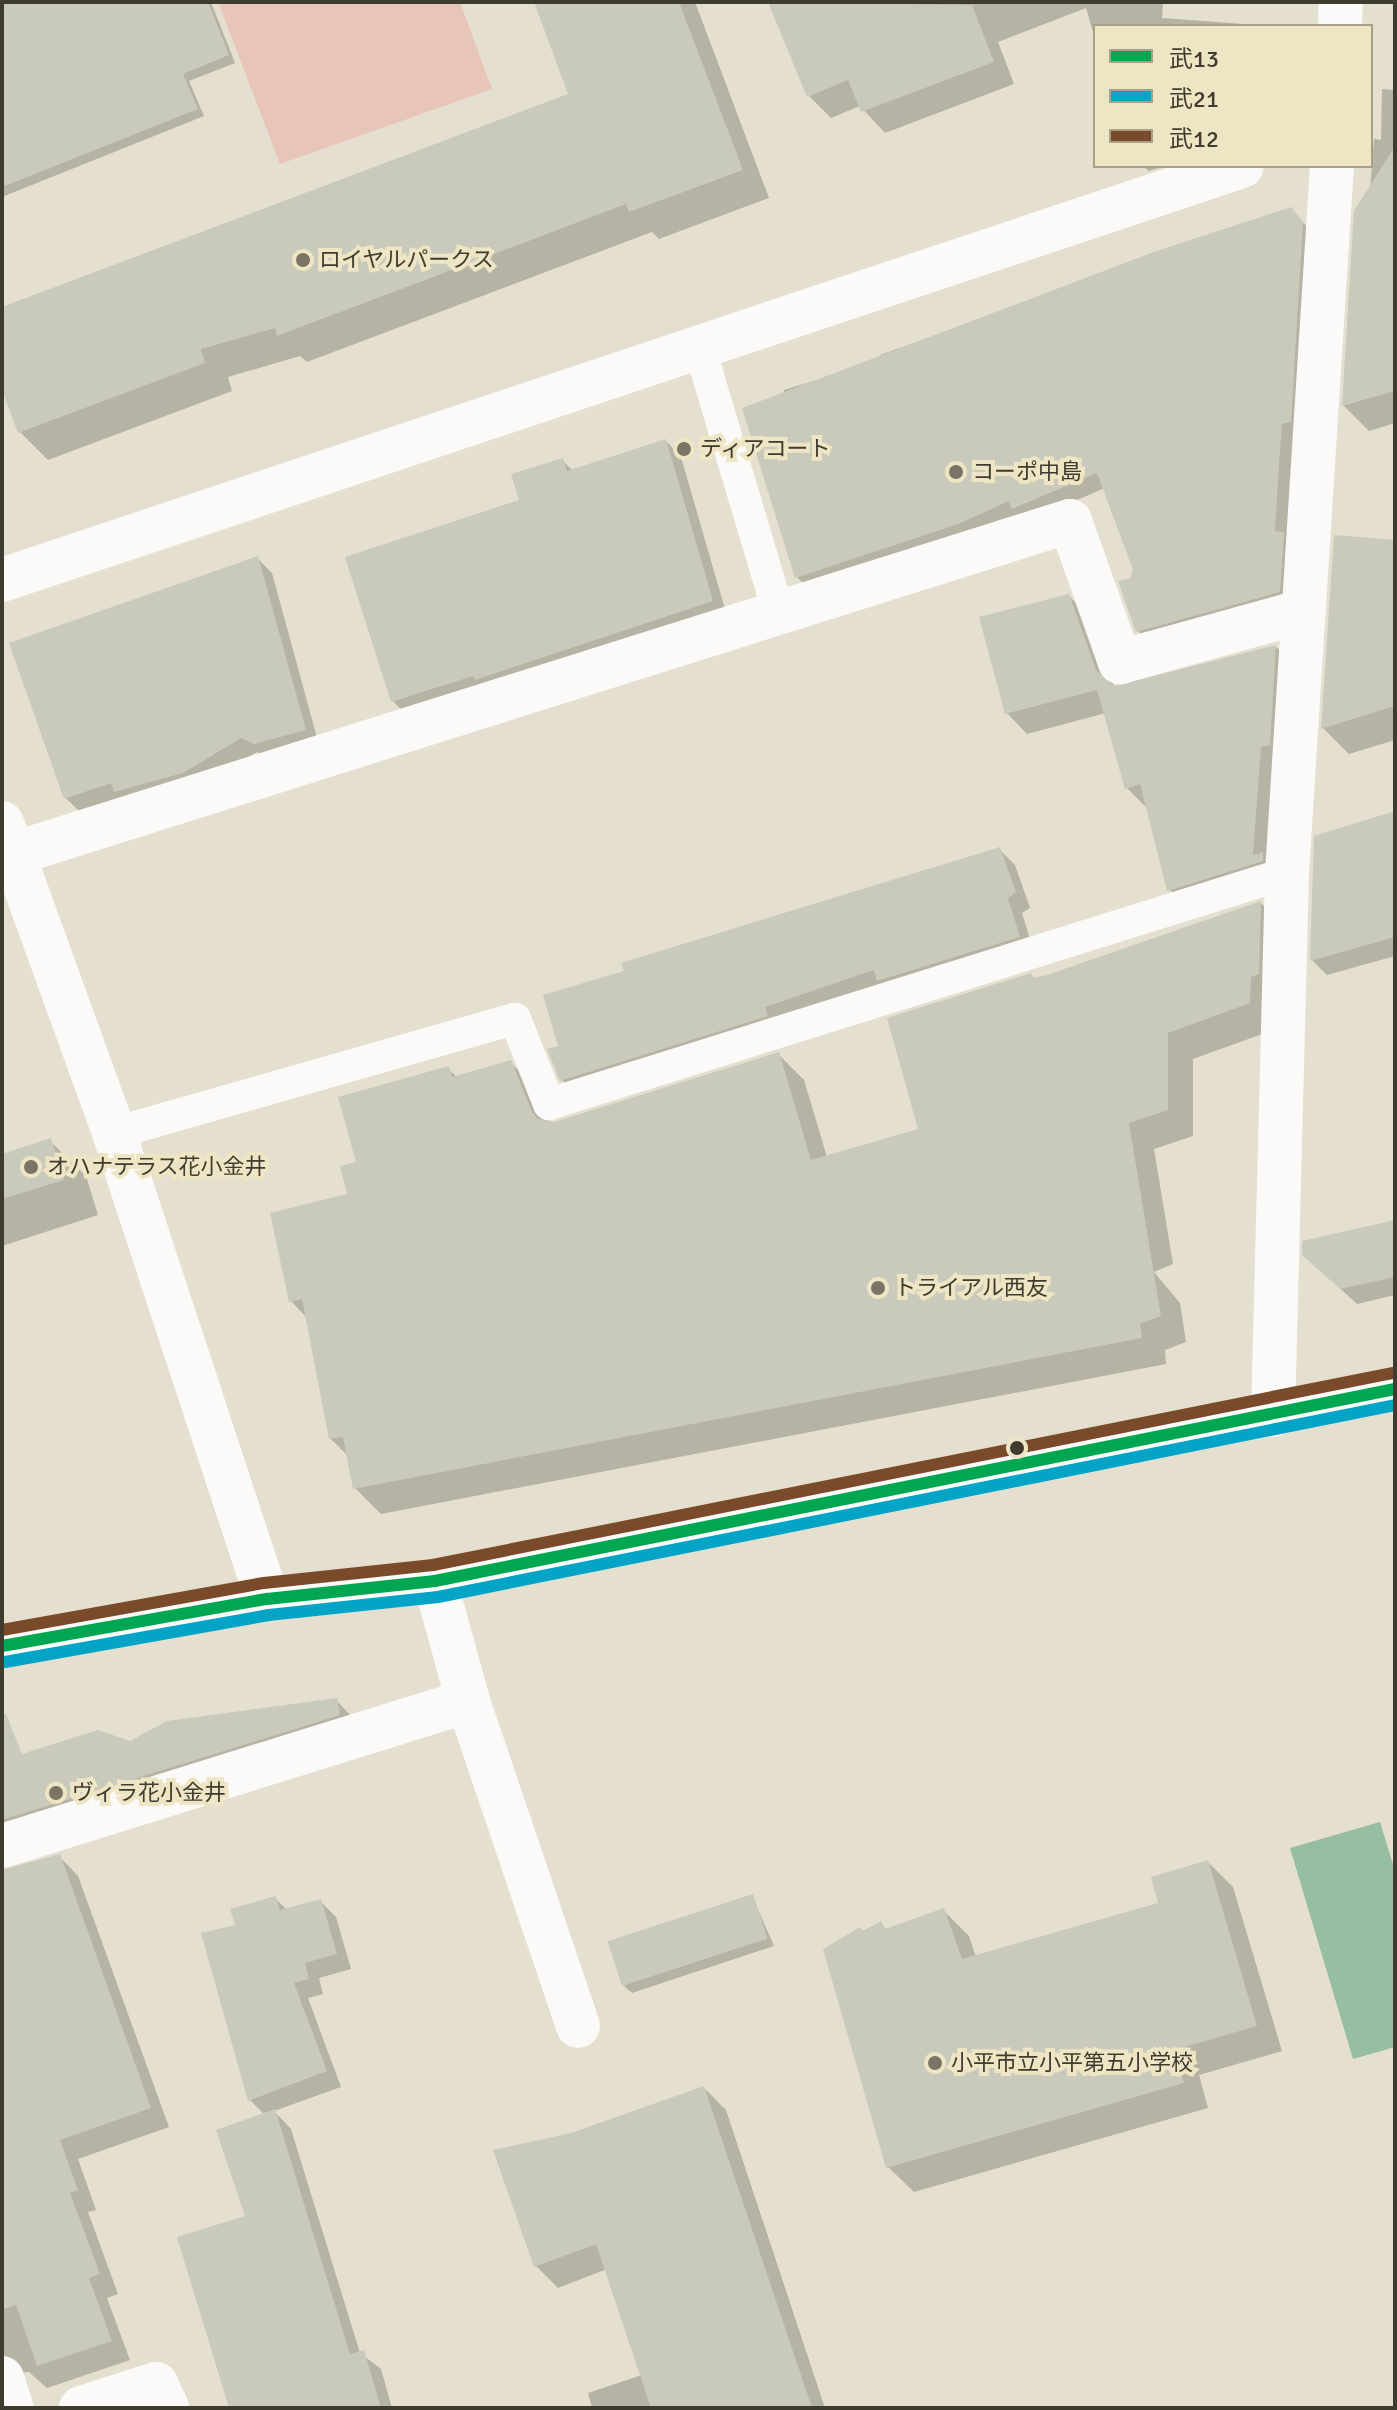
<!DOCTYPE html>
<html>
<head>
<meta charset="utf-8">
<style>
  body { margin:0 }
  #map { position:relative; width:1397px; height:2410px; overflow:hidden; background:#e4dfce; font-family:Signika,"Noto Sans JP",sans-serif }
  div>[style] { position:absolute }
  .green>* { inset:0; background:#e7c6b9 }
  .water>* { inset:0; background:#97bea1 }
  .shadow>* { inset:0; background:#0003 }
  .building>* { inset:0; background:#c9cabb; transform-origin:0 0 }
  .lane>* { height:32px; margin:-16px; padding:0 16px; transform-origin:16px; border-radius:16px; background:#fbfaf8 }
  .street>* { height:44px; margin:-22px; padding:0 22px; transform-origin:22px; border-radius:22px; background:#fbfaf8 }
  .secondary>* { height:44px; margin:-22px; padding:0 22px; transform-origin:22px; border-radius:22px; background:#fbfaf8 }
  .primary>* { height:44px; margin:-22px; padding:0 22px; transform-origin:22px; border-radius:22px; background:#fbfaf8 }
  .bus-1>* { height:12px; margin:-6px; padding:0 6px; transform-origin:6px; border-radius:6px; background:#00a651 }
  .bus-2>* { height:12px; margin:-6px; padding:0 6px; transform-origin:6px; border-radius:6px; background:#03a4c6 }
  .bus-3>* { height:12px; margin:-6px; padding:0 6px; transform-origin:6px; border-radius:6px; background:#7a4b2a }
  .dots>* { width:22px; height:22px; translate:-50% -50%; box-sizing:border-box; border:4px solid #eee5c4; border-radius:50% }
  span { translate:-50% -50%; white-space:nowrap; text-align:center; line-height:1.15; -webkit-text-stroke:8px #eee5c4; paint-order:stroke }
  .poi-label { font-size:22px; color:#3f3b2e }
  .left { translate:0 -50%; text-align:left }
  .frame { position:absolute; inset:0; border:4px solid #3f3b2e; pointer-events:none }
  .legend { position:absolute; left:1093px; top:24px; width:280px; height:144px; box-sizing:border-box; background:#eee5c4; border:2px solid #a8a188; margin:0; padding:10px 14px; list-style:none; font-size:24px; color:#3f3b2e }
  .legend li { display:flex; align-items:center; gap:16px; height:40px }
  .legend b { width:40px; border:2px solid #a8a188 }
</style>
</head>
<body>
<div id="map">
  <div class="green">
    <i style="clip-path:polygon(218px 2px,460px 2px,492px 89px,280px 164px)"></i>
  </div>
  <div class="water">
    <i style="clip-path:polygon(1380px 1822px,1395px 1871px,1395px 2047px,1353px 2059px,1290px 1848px)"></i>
  </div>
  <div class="shadow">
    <i style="clip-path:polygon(2px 2px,211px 2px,235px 63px,189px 81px,204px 116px,2px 197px)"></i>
    <i style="clip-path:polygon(536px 2px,695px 2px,769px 198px,659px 239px,652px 232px,307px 362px,300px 356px,228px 377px,232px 391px,48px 460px,20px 432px,2px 385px,2px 309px,571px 95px)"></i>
    <i style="clip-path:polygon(770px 2px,1163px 2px,1162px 18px,1273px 26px,1095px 26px,1095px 39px,1086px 8px,998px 42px,1014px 84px,885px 133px,860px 106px,831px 118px,809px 96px)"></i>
    <i style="clip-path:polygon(1382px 89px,1395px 90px,1395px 423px,1369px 431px,1344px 406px,1356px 212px,1370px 190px,1374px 139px,1381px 140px)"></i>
    <i style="clip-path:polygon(1143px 166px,1165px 166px,1149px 171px)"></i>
    <i style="clip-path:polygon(1291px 209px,1316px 237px,1293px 605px,1151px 644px,1138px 631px,1135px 570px,1105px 488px,1028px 521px,811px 591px,797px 577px,784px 390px,882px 360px,880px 355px)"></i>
    <i style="clip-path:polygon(666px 441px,681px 457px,727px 616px,408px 716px,393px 701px,522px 502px,563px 461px,573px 471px)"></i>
    <i style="clip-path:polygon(1395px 542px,1395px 740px,1349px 754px,1323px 728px)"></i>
    <i style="clip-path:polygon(258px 559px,272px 573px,319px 745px,270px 758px,257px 752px,199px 787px,81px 813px,66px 798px)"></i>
    <i style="clip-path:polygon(1069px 596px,1089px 616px,1115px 689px,1276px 647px,1296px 667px,1282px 881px,1190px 910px,1169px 889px,1148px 809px,1127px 788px,1106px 713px,1027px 734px,1007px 713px)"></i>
    <i style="clip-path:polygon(1395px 814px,1395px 956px,1327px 975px,1312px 960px)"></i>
    <i style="clip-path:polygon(999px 849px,1015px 865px,1030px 908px,1022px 913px,1034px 952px,577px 1095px,562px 1080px,561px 1047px)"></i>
    <i style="clip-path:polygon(1261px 903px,1286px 929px,1276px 1029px,1193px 1059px,1193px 1136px,1154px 1149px,1173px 1264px,1154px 1272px,1180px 1303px,1186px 1342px,1165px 1350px,1166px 1364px,381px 1514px,355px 1488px,349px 1457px,330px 1438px,307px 1318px,291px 1301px,349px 1195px,359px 1163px,448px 1069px,457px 1077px,510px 1062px,536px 1088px,551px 1124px,778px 1054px,804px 1080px,827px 1157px,920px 1130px,1031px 975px,1036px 980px)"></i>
    <i style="clip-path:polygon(50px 1141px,86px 1176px,98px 1215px,2px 1246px,2px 1156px)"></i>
    <i style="clip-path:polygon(1395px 1222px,1395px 1295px,1357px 1304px,1320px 1270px)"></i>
    <i style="clip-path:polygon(336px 1700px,355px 1720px,2px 1849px,2px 1763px,130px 1743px)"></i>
    <i style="clip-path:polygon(59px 1856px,78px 1876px,169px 2127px,78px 2159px,96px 2210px,88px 2212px,118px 2294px,107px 2298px,130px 2360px,47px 2388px,29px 2372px,13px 2373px,2px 2386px,2px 1871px)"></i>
    <i style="clip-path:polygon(1208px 1862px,1233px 1887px,1282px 2051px,1199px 2075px,1208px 2108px,914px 2192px,888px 2167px,863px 1933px,881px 1924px,887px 1930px,943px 1910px,969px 1936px,976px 1957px,1161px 1904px)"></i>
    <i style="clip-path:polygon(752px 1896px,774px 1946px,632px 1993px,624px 1986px)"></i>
    <i style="clip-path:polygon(275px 1898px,287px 1910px,320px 1901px,336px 1917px,351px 1969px,319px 1978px,323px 1994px,308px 1998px,341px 2087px,274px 2111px,291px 2129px,360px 2353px,381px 2369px,392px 2408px,230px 2408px,248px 2218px,265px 2115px,250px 2100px,237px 1926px)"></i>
    <i style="clip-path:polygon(704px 2088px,726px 2110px,825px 2408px,592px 2408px,588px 2393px,642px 2375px,607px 2269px,558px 2288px,536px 2266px,571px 2135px)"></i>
  </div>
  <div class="building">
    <i style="clip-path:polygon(2px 2px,208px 2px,229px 55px,183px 74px,198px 109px,2px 187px)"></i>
    <i style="clip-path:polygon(534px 2px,679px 2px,743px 170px,629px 212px,626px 204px,277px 336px,275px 328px,201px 349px,205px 363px,18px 433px,2px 390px,2px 307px,568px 94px)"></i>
    <i style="clip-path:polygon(768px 2px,972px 5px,994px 62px,861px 112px,848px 80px,807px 97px)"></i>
    <i style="clip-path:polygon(1395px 146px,1395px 391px,1342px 406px,1354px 211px)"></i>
    <i style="clip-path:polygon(1291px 207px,1303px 222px,1291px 422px,1282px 424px,1279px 465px,1275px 531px,1284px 532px,1280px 592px,1136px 632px,1118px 581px,1130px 578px,1133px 570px,1097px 473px,1012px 509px,1009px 501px,958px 524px,795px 578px,742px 408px,1154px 252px)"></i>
    <i style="clip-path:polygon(666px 439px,713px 601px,475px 680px,473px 676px,391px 702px,345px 557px,519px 500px,511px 474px,563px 458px,567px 471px)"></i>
    <i style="clip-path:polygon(1334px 535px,1395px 540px,1395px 706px,1321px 729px)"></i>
    <i style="clip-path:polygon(258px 556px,306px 730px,254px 744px,241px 738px,183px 773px,114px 792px,111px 783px,64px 799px,9px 643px)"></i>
    <i style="clip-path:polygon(1069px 594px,1096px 670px,1114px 686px,1276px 645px,1270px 745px,1261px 747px,1253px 855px,1263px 852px,1263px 861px,1167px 891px,1140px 784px,1125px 789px,1097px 690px,1005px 714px,979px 617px)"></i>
    <i style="clip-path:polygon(1395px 811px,1395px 937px,1310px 961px,1314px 836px)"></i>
    <i style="clip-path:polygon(1000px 847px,1016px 892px,1008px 898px,1020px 937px,877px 981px,874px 970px,765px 1007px,768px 1016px,560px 1081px,547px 1049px,558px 1046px,543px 995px,624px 971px,621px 963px)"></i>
    <i style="clip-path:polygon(1261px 901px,1259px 974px,1251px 977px,1250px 1003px,1168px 1033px,1168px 1110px,1129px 1123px,1161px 1316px,1140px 1324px,1142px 1338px,353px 1489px,343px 1437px,329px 1439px,302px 1299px,289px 1302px,270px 1213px,347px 1194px,340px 1166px,356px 1162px,338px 1097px,449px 1066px,452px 1077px,511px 1060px,532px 1112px,538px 1119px,554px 1122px,779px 1052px,811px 1160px,918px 1129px,887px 1018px,1031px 973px,1033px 978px,1044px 976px)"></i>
    <i style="clip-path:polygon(51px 1138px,64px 1180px,2px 1199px,2px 1154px)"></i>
    <i style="clip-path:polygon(1395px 1220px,1395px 1277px,1340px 1289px,1302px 1255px,1302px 1241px)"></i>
    <i style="clip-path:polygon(337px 1698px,340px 1715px,2px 1820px,2px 1714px,6px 1714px,22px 1754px,98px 1730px,130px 1741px,167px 1721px)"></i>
    <i style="clip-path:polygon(60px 1854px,151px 2108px,60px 2140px,78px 2190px,70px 2193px,100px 2274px,89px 2278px,112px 2341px,37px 2366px,16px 2305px,2px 2310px,2px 1870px)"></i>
    <i style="clip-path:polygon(1208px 1860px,1257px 2026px,1174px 2050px,1184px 2083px,886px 2168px,823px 1949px,860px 1927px,862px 1931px,881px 1921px,885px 1929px,944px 1908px,962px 1959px,1158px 1903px,1151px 1877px)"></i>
    <i style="left:753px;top:1894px;width:47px;height:153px;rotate:72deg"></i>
    <i style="clip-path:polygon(276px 1896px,280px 1910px,321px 1899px,337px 1954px,305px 1963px,309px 1979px,294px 1983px,327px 2071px,248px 2101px,201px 1933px,235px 1925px,230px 1909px)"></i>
    <i style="clip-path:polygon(704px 2086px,812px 2408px,651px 2408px,596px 2244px,534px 2267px,493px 2150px,571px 2133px)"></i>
    <i style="clip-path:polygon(275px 2109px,350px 2354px,364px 2350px,381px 2408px,229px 2408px,177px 2237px,245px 2216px,216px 2130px)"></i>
  </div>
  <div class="lane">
    <i style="left:700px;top:349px;width:277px;rotate:73.4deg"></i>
    <i style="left:114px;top:1133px;width:417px;rotate:-15.9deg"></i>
    <i style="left:515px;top:1019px;width:92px;rotate:68.2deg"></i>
    <i style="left:549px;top:1104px;width:773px;rotate:-17.38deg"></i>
  </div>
  <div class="street">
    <i style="left:2px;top:580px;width:1307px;rotate:-18.46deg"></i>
    <i style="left:2px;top:823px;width:330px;rotate:70.1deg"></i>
    <i style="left:114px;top:1133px;width:490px;rotate:71.8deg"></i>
    <i style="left:13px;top:854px;width:1108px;rotate:-17.49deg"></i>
    <i style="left:1070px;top:521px;width:150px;rotate:70.5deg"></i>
    <i style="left:1120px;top:662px;width:191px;rotate:-15.5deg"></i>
    <i style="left:1273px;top:1415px;width:542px;rotate:-88.52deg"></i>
    <i style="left:1287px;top:873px;width:708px;rotate:-86.36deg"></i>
    <i style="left:435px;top:1581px;width:124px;rotate:74.6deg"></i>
    <i style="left:468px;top:1701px;width:343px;rotate:71.3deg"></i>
    <i style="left:2px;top:1846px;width:488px;rotate:-17.3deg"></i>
    <i style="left:2px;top:2378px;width:32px;rotate:72deg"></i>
    <i style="left:81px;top:2408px;width:79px;rotate:-17.7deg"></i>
    <i style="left:156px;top:2384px;width:26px;rotate:65deg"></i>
  </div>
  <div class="secondary">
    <i style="left:1340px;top:26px;width:24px;rotate:-88deg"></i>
  </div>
  <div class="primary">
    <i style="left:2px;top:1646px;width:269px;rotate:-10.1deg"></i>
    <i style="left:267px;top:1599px;width:169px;rotate:-6.1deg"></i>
    <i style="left:435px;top:1581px;width:979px;rotate:-11.31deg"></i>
  </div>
  <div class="bus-1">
    <i style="left:2px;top:1646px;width:269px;rotate:-10.1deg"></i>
    <i style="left:267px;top:1599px;width:169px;rotate:-6.1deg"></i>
    <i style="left:435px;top:1581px;width:979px;rotate:-11.31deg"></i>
  </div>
  <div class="bus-2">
    <i style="left:5px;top:1662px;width:268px;rotate:-10.1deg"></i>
    <i style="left:269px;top:1615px;width:170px;rotate:-6.1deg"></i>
    <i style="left:438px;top:1597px;width:976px;rotate:-11.34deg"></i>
  </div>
  <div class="bus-3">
    <i style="left:2px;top:1630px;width:266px;rotate:-10.2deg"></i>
    <i style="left:264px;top:1583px;width:170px;rotate:-6.1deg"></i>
    <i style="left:433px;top:1565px;width:978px;rotate:-11.32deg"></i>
  </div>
  <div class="dots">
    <i style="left:303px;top:260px;background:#797466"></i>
    <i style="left:684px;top:449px;background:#797466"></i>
    <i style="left:956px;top:472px;background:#797466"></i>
    <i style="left:31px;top:1167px;background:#797466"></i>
    <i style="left:878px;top:1288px;background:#797466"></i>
    <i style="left:1017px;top:1448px;background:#3f3b2e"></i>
    <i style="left:56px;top:1793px;background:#797466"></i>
    <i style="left:935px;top:2063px;background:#797466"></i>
  </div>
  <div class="poi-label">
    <span class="left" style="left:319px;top:260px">ロイヤルパークス</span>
    <span class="left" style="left:700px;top:449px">ディアコート</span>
    <span class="left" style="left:972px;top:472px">コーポ中島</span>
    <span class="left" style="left:47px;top:1167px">オハナテラス花小金井</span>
    <span class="left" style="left:894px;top:1288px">トライアル西友</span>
    <span class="left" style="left:72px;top:1793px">ヴィラ花小金井</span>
    <span class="left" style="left:951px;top:2063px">小平市立小平第五小学校</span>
  </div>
  <div class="frame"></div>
  <ul class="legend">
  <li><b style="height:10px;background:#00a651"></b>武13</li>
  <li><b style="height:10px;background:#03a4c6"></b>武21</li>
  <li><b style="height:10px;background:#7a4b2a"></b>武12</li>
  </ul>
</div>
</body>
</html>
